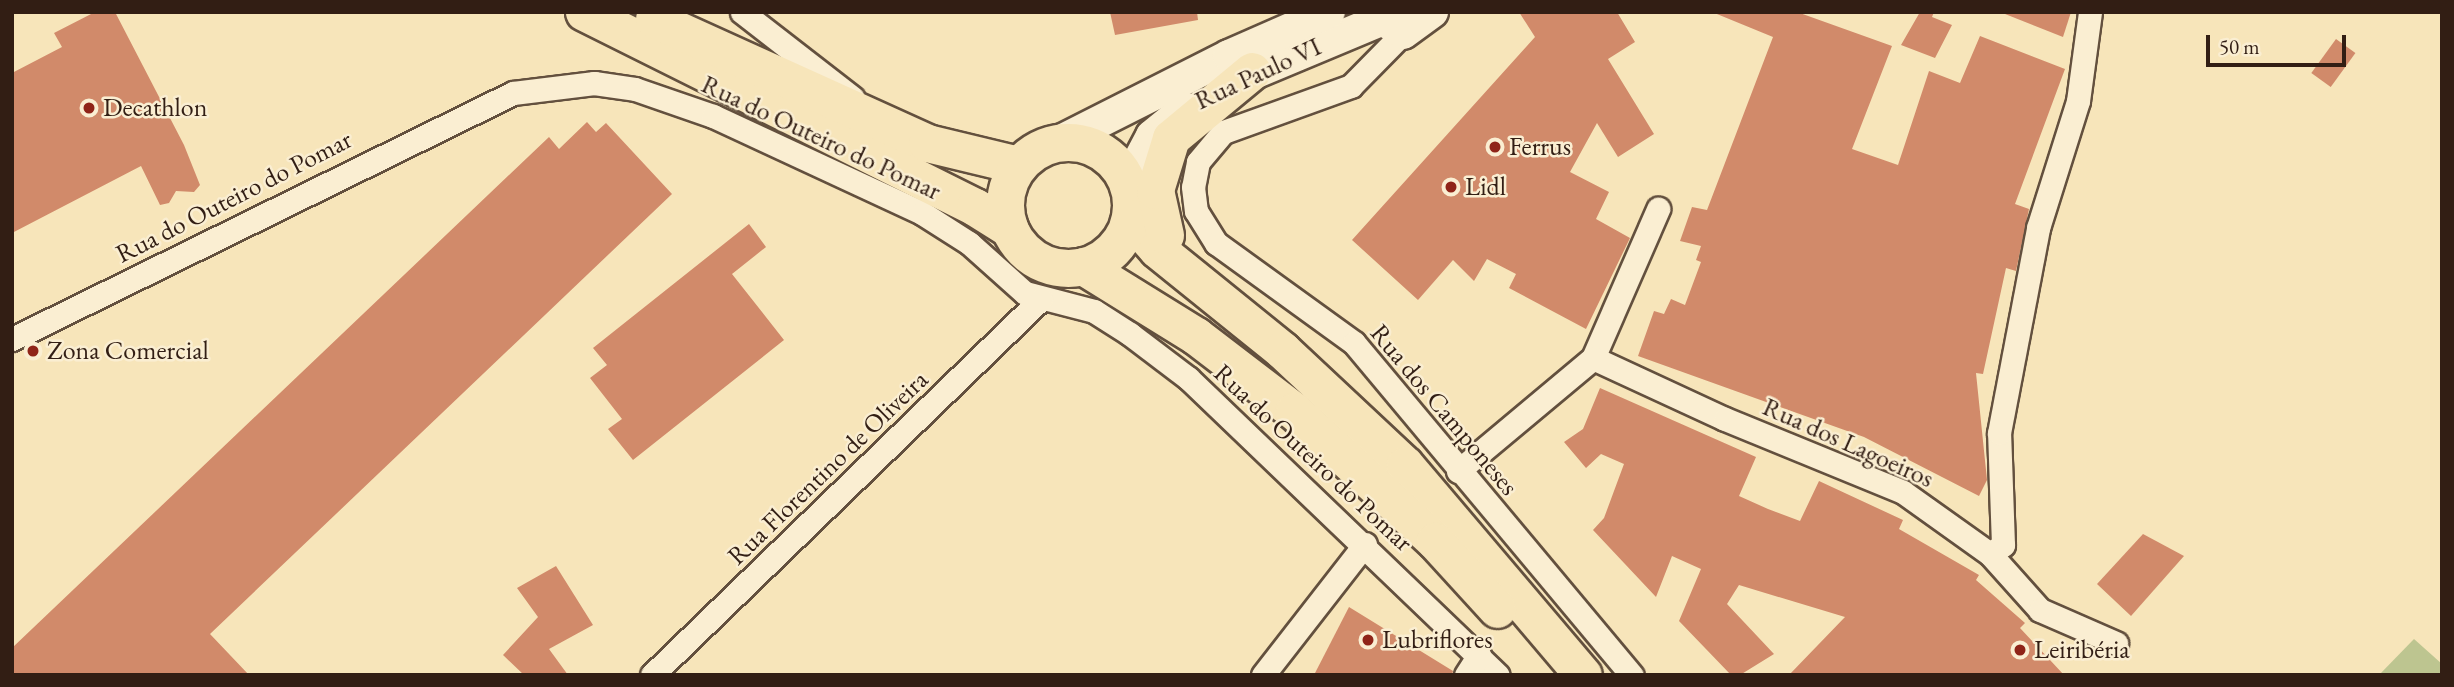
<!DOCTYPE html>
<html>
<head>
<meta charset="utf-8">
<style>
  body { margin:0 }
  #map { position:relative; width:2454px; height:687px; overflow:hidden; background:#f7e5ba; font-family:"EB Garamond",serif }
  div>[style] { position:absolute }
  .green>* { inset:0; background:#bdc590 }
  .building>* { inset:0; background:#d18a6a; transform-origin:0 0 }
  .roads { filter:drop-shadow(2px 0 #63503e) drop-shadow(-2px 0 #63503e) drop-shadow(0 2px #63503e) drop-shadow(0 -2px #63503e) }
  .minor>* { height:23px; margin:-11.5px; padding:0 11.5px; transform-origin:11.5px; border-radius:11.5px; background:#faeed2 }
  .secondary>* { height:32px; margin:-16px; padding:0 16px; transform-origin:16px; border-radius:16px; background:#faeed2 }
  .trunk>* { height:37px; margin:-18.5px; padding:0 18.5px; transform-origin:18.5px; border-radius:18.5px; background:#f7e5ba }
  .trunk>.ring { margin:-18.5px; padding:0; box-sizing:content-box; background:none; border:37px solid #f7e5ba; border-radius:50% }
  .dots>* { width:19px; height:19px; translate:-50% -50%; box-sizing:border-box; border:4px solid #faeed2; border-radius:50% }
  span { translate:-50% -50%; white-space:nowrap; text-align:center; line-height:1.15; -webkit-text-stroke:5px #faeed2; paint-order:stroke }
  .street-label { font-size:26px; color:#321e14 }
  .poi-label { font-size:26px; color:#321e14 }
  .left { translate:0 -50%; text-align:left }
  .frame { position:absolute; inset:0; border:14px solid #321e14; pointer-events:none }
  .scale { position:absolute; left:2206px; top:35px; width:140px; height:32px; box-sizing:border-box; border:4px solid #321e14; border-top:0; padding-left:9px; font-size:21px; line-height:24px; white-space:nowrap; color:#321e14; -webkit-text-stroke:5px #faeed2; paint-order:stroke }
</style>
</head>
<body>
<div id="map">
  <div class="green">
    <i style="clip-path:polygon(2414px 639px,2442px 664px,2442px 675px,2379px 675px)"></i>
  </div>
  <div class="building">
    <i style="clip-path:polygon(95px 12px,115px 12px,184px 145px,200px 185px,194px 192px,176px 191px,169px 203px,160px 205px,141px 166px,12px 233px,12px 73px,62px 47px,54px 33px)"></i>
    <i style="clip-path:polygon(1110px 12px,1197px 12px,1198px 20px,1115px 35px)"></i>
    <i style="clip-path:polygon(1519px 12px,1617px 12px,1635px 42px,1608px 59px,1654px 134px,1618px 157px,1597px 123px,1570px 172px,1609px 192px,1596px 219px,1630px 238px,1586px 329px,1509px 288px,1516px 274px,1487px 259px,1474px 281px,1453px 260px,1418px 300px,1352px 240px,1535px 37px)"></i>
    <i style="clip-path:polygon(1712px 12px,1797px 12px,1892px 46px,1852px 149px,1898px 165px,1929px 71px,1960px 83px,1980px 36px,2065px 69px,2015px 204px,2029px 209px,2016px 271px,2006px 268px,1983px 374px,1976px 373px,1987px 480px,1979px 496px,1864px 437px,1638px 356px,1654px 311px,1664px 314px,1671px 299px,1685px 305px,1701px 262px,1696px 260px,1701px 246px,1680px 241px,1692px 207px,1707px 210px,1773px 37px)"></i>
    <i style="clip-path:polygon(1920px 12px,1934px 12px,1932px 17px,1952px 25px,1935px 58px,1901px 45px)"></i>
    <i style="clip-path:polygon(2000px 12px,2071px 12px,2063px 37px)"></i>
    <i style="left:2336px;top:39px;width:24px;height:42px;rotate:36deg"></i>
    <i style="clip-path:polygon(587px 122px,596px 132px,606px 123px,672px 194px,210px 634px,249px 675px,12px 675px,12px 648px,549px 137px,559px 149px)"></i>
    <i style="clip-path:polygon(749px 224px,766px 247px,732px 274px,784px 340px,633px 460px,608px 429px,622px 419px,590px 378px,607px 365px,593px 348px)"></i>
    <i style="clip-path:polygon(1600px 388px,1756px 457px,1739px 496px,1768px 509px,1800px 521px,1819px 481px,1903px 520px,1899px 529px,1979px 575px,1976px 580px,2025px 623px,2020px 628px,2064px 675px,1789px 675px,1845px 617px,1739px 585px,1727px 604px,1774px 654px,1740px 675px,1731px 675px,1679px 621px,1701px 569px,1672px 556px,1656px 597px,1593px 530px,1604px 518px,1624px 464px,1601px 454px,1586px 468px,1564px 442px,1583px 429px)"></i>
    <i style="clip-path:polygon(2143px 534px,2184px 556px,2131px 616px,2097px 584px)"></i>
    <i style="clip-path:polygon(556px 566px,593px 625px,549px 649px,568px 675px,524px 675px,503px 655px,538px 617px,517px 588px)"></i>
    <i style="clip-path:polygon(1349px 607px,1453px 671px,1452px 675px,1314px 675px)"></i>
  </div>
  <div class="roads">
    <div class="minor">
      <i style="left:742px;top:12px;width:140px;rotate:37.8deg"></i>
      <i style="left:1403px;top:33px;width:74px;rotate:134.5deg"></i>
      <i style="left:1351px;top:86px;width:136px;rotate:160.2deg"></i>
      <i style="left:1223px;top:132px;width:39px;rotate:130deg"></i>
      <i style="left:1198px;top:162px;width:25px;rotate:101deg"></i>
      <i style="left:1193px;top:187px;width:24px;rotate:83deg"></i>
      <i style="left:1196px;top:211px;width:38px;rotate:58deg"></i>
      <i style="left:1216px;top:243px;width:170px;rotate:35.9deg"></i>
      <i style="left:1354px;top:343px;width:433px;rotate:50.1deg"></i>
      <i style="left:12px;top:339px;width:558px;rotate:-26.15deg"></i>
      <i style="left:513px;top:93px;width:82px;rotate:-7deg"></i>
      <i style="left:594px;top:83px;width:41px;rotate:8.3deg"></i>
      <i style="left:635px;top:89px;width:83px;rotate:19.1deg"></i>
      <i style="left:713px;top:116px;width:230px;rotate:24.9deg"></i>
      <i style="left:922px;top:213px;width:56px;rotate:32.6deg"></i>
      <i style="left:969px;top:243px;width:75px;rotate:41.8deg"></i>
      <i style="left:1025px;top:293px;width:71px;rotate:14.6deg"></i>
      <i style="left:1094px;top:311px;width:43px;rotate:32.6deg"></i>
      <i style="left:1130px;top:334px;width:73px;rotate:37.2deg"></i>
      <i style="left:1188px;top:378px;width:429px;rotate:43.8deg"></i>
      <i style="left:1593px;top:358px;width:163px;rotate:-66.4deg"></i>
      <i style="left:1458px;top:471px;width:176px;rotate:-39.9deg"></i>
      <i style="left:1593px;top:358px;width:145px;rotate:24.8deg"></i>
      <i style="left:1725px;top:419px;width:192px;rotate:22.3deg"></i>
      <i style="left:1903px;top:492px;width:107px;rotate:35.5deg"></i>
      <i style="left:1990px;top:554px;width:75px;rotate:48.2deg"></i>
      <i style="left:2040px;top:610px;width:83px;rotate:23.5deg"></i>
      <i style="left:1990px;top:554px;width:16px;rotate:-35deg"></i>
      <i style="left:2003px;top:545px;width:112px;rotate:-92deg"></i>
      <i style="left:1999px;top:433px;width:209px;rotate:-79.2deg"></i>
      <i style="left:2038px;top:228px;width:133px;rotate:-72.5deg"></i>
      <i style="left:2078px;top:101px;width:90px;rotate:-82.3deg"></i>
      <i style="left:652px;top:675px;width:541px;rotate:-44.03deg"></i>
      <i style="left:1263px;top:675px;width:166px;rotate:-52.1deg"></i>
      <i style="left:1466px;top:675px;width:24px;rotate:-57deg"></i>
    </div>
    <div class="secondary">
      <i style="left:1383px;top:19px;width:24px;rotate:35deg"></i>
      <i style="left:1403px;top:33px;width:36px;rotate:-36deg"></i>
      <i style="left:1230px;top:83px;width:166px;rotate:-22.7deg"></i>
      <i style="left:1383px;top:19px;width:8px;rotate:-67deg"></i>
      <i style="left:1059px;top:142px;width:191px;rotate:-26.8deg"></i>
      <i style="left:1229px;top:56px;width:109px;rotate:-23.7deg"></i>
      <i style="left:1127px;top:183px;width:53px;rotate:-62deg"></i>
      <i style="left:1152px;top:136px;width:43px;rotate:-39.3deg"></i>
    </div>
    <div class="trunk">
      <i style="left:584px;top:12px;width:437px;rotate:26.5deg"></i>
      <i style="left:975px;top:207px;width:41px;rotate:32.2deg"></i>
      <i style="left:654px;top:19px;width:300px;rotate:24.4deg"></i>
      <i style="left:927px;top:143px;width:94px;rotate:13.6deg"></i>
      <i class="ring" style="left:1005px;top:142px;width:89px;height:89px"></i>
      <i style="left:1130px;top:218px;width:41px;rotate:48.9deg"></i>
      <i style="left:1157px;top:249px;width:161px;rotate:38.9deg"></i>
      <i style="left:1282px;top:350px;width:168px;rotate:43.1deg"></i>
      <i style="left:1405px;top:465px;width:275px;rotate:49.7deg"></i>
      <i style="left:1165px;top:235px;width:46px;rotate:-102.5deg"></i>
      <i style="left:1155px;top:190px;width:54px;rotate:-72.9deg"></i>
      <i style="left:1171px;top:138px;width:105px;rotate:-39.6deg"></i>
      <i style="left:1083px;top:266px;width:133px;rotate:31.8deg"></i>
      <i style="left:1196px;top:336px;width:123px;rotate:37.4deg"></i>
      <i style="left:1294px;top:411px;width:192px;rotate:42.7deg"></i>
      <i style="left:1435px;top:541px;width:92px;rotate:47.6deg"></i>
    </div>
  </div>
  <div class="dots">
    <i style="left:89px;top:108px;background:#8f2418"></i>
    <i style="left:1495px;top:147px;background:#8f2418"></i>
    <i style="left:1451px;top:187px;background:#8f2418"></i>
    <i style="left:33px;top:351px;background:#8f2418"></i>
    <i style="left:1368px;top:640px;background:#8f2418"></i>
    <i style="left:2020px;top:650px;background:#8f2418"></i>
  </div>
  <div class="street-label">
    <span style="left:1258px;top:74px;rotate:-25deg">Rua Paulo VI</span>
    <span style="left:821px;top:138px;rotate:25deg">Rua do Outeiro do Pomar</span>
    <span style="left:234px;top:197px;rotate:-27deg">Rua do Outeiro do Pomar</span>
    <span style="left:1444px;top:410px;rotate:50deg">Rua dos Camponeses</span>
    <span style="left:1848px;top:443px;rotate:24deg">Rua dos Lagoeiros</span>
    <span style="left:1313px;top:458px;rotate:43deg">Rua do Outeiro do Pomar</span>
    <span style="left:828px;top:468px;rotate:-44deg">Rua Florentino de Oliveira</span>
  </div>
  <div class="poi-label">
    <span class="left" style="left:103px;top:108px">Decathlon</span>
    <span class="left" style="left:1509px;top:147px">Ferrus</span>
    <span class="left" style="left:1465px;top:187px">Lidl</span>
    <span class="left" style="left:47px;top:351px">Zona Comercial</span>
    <span class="left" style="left:1382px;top:640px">Lubriflores</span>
    <span class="left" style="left:2034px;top:650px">Leiribéria</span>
  </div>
  <div class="frame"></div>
  <div class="scale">50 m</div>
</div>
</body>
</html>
